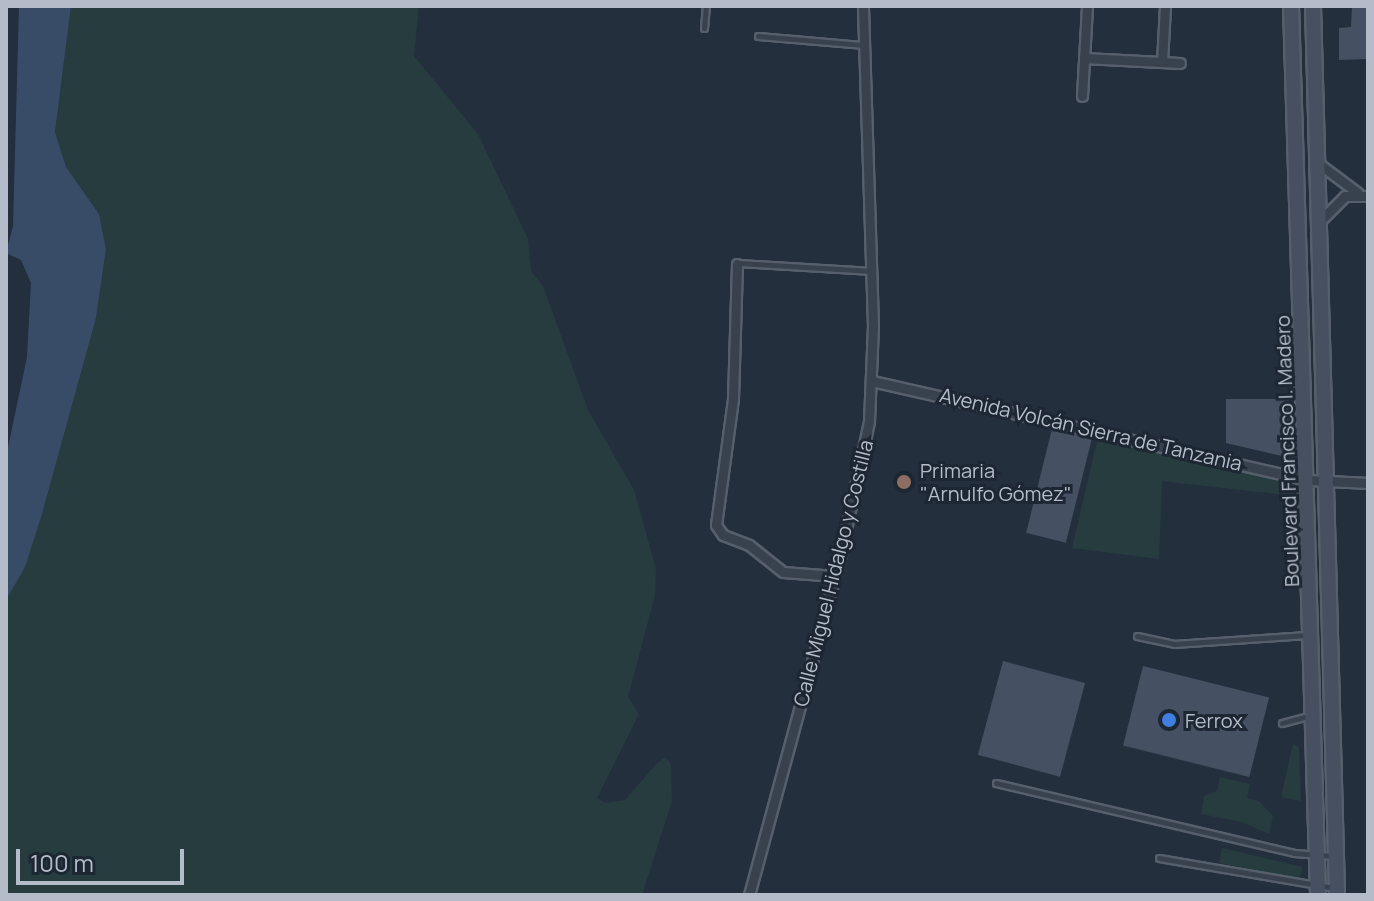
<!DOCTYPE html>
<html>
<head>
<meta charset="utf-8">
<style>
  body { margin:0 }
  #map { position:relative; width:1374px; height:901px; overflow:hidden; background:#242f3e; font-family:Manrope,sans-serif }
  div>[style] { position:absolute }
  .green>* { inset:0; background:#263c3f }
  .water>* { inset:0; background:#394c67 }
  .building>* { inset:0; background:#455162; transform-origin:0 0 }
  .roads { filter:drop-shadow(2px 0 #565f6c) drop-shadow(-2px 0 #565f6c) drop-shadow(0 2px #565f6c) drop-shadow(0 -2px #565f6c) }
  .lane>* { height:5px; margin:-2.5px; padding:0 2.5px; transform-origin:2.5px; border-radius:2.5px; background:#38414e }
  .street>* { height:9px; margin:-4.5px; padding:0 4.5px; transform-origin:4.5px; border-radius:4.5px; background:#38414e }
  .secondary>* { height:14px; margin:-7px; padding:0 7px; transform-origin:7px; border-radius:7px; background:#465061 }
  .dots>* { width:22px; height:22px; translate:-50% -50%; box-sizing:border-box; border:4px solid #1d2633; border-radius:50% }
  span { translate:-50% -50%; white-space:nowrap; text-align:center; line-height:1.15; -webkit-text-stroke:6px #1d2633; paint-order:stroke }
  .street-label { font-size:20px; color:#b4bcc9 }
  .poi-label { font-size:20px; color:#b4bcc9 }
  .left { translate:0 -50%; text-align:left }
  .frame { position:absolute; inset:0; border:8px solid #b4bcc9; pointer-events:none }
  .scale { position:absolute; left:16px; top:849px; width:168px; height:36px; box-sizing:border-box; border:4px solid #b4bcc9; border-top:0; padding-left:10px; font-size:24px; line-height:28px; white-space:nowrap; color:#b4bcc9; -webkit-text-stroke:6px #1d2633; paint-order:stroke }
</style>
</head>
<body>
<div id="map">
  <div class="green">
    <i style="clip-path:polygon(71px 6px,419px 6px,414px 56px,478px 134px,528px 239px,531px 271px,543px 286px,588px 410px,634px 490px,656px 569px,655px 595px,628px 697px,639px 714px,597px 798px,606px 803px,625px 800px,657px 763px,666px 757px,671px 765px,672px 801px,642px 895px,6px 895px,6px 600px,42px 514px,96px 318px,106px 249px,99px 214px,66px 167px,55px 132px)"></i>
    <i style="clip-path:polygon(1098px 437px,1293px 476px,1294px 496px,1162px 481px,1159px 559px,1072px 548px)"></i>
    <i style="clip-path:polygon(1293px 744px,1299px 747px,1301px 801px,1281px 797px)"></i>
    <i style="clip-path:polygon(1220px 777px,1250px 784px,1247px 798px,1259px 801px,1273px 816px,1269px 834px,1242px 822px,1201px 814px,1204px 796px,1217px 791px)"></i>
    <i style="clip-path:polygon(1222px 848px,1303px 867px,1299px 879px,1219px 863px)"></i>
  </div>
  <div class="water">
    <i style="clip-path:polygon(19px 6px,71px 6px,55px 132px,66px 167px,99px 214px,106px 249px,96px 318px,42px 514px,25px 567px,6px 600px,6px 457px,27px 357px,31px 283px,21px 260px,6px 253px,13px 226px)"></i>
  </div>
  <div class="building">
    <i style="clip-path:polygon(1352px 6px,1368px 6px,1368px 59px,1339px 60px,1339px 28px,1351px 27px)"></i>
    <i style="clip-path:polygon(1226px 399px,1289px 399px,1295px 459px,1226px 443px)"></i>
    <i style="left:1052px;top:429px;width:41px;height:107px;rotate:14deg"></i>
    <i style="left:1003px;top:661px;width:85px;height:97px;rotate:15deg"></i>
    <i style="left:1143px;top:666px;width:130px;height:82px;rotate:14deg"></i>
  </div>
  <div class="roads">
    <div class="lane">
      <i style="left:704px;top:28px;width:22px;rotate:-85deg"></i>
      <i style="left:758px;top:36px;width:104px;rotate:4.9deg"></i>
      <i style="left:737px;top:263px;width:133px;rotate:3.4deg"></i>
      <i style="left:1137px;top:636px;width:38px;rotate:12deg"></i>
      <i style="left:1174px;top:644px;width:133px;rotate:-3.9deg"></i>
      <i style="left:1282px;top:723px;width:28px;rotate:-15deg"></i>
      <i style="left:996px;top:783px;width:306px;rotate:13.2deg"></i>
      <i style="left:1294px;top:853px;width:40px;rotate:4.3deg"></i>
      <i style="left:1159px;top:858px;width:179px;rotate:9.7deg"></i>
    </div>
    <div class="street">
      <i style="left:1084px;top:58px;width:96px;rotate:3deg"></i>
      <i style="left:1162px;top:62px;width:56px;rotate:-86.9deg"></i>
      <i style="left:1082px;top:96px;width:90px;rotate:-86.8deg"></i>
      <i style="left:1318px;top:163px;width:50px;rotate:36.9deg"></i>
      <i style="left:1320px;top:221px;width:35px;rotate:-45deg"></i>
      <i style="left:1345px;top:196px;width:23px"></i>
      <i style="left:737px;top:264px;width:135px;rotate:91.7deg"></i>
      <i style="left:733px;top:399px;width:127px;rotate:97.7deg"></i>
      <i style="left:716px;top:525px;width:12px;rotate:55deg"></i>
      <i style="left:723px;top:535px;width:28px;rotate:21deg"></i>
      <i style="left:749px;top:545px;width:43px;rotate:38.5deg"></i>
      <i style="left:783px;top:572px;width:52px;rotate:4.4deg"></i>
      <i style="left:872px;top:381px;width:448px;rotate:12.8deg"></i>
      <i style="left:1309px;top:480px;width:59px;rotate:2.9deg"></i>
      <i style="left:749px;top:895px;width:354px;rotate:-74.9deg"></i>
      <i style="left:841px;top:553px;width:135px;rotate:-78deg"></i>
      <i style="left:869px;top:421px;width:95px;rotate:-87.6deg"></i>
      <i style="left:873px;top:326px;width:320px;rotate:-91.8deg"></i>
    </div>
    <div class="secondary">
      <i style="left:1291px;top:6px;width:889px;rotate:88.26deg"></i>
      <i style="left:1313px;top:6px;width:889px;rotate:88.45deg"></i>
    </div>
  </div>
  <div class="dots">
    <i style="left:904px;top:482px;background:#8d6e63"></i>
    <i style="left:1169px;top:720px;background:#3f7fe0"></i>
  </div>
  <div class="street-label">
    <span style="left:1091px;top:429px;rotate:13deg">Avenida Volcán Sierra de Tanzania</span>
    <span style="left:1287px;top:451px;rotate:-92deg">Boulevard Francisco I. Madero</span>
    <span style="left:833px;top:573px;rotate:-76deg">Calle Miguel Hidalgo y Costilla</span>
  </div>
  <div class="poi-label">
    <span class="left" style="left:920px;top:482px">Primaria<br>"Arnulfo Gómez"</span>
    <span class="left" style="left:1185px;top:720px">Ferrox</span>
  </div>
  <div class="frame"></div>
  <div class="scale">100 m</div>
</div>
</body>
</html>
